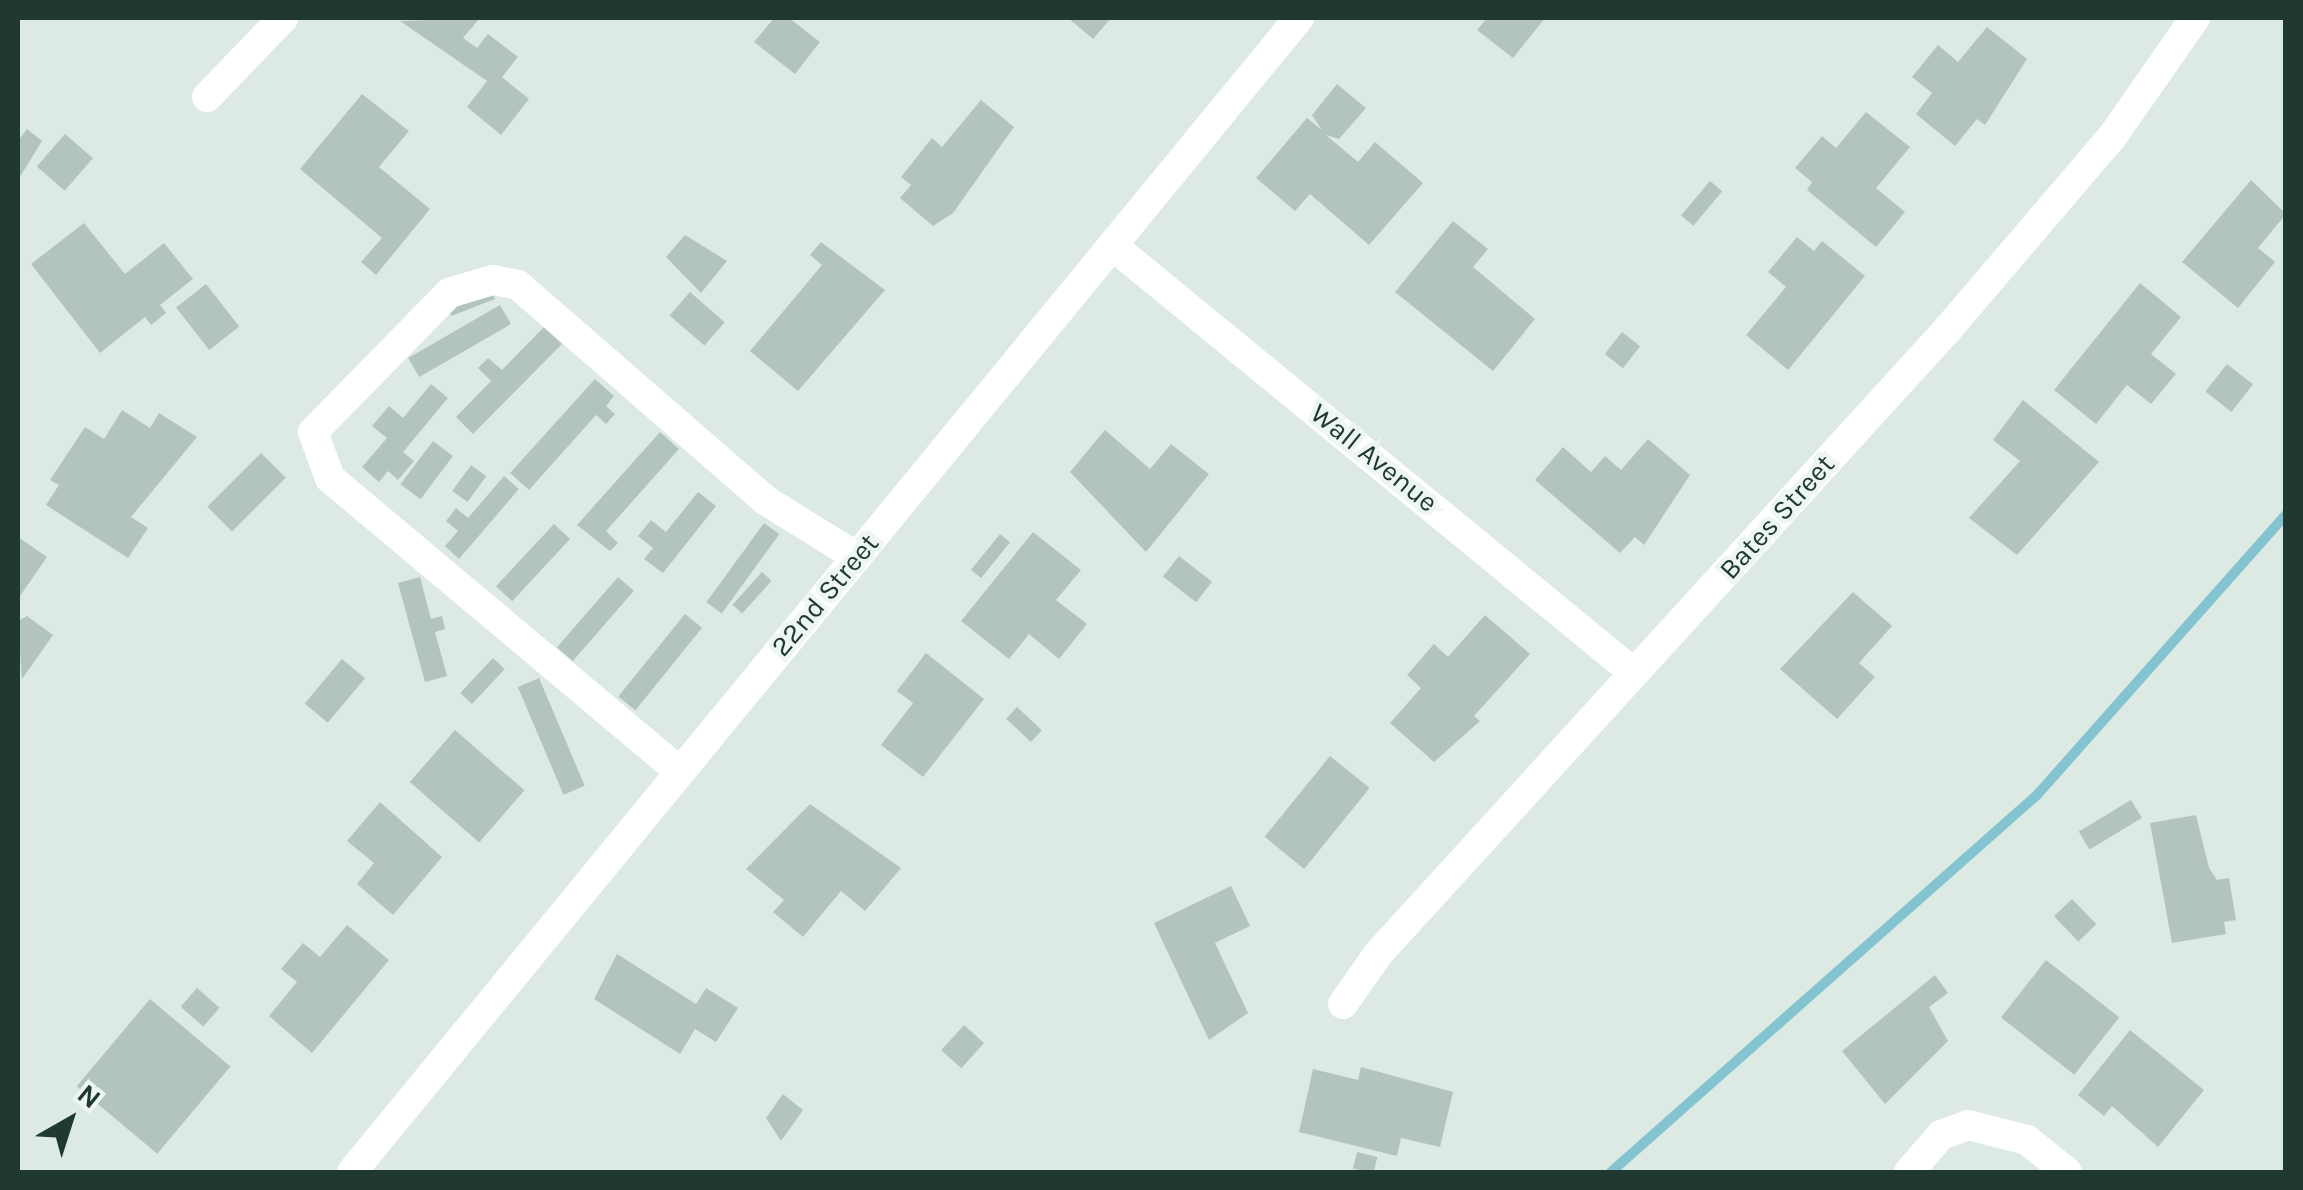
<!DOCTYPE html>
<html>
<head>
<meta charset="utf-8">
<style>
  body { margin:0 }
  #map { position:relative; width:2303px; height:1190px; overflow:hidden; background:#ddeae4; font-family:Karla,sans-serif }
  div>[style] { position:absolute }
  .stream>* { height:10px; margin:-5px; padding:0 5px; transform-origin:5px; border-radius:5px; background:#84c4d0 }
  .building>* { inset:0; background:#b3c4bd; transform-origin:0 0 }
  .minor>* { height:30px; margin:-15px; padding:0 15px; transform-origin:15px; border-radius:15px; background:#fff }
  span { translate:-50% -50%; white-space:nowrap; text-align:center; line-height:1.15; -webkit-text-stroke:9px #eef6f2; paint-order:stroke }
  .street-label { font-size:28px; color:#1f3932 }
  .frame { position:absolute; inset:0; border:20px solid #1f3932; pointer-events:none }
  .north { position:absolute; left:20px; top:1070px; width:100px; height:100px; -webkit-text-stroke:8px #eef6f2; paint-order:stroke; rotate:39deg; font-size:28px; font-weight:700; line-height:40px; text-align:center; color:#1f3932 }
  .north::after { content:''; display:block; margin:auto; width:35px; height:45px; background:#1f3932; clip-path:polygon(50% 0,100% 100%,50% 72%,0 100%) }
</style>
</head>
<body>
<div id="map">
  <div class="stream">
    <i style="left:1611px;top:1172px;width:569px;rotate:-41.51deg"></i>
    <i style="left:2037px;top:795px;width:375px;rotate:-48.4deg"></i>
  </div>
  <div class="building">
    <i style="clip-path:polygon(480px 18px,463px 38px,477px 48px,488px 34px,518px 57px,502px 77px,529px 99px,501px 135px,467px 107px,487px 81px,400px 21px)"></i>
    <i style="clip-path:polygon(774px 18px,789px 18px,820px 42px,795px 74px,754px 42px)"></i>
    <i style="clip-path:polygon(1068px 18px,1111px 18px,1093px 39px)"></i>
    <i style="clip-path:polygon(1487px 18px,1545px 18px,1513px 58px,1477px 30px)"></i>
    <i style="clip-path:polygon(1987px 27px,2027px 59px,1985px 125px,1977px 119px,1955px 146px,1916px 114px,1932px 93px,1912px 77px,1938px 45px,1958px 62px)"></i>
    <i style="clip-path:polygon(1337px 84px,1366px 108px,1339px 139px,1326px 135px,1358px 162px,1375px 142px,1423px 183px,1369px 245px,1310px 194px,1295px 211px,1256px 178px,1307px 118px,1322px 130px,1312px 115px)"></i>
    <i style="clip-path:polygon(362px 94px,409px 131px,379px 167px,430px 209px,376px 275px,361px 262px,382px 238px,300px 169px)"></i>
    <i style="clip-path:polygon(981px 100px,1014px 127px,953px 213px,933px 226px,900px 198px,911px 185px,901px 177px,932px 138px,942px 147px)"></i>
    <i style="clip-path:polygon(1866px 112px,1910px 147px,1876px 188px,1905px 212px,1876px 247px,1807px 190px,1812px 182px,1795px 168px,1822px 136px,1836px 148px)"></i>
    <i style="clip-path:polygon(27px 129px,42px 141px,18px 180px,18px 141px)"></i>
    <i style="left:65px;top:134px;width:37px;height:43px;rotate:41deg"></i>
    <i style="clip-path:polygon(2251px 180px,2286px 214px,2258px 248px,2275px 262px,2238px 308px,2182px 262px)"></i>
    <i style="left:1710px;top:181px;width:16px;height:45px;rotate:40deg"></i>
    <i style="clip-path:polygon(1453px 221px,1488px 249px,1473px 267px,1535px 319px,1493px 371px,1395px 292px)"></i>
    <i style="clip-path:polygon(84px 223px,125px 274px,164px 243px,193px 279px,160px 305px,166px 313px,151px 325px,145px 317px,100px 353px,31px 264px)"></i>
    <i style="clip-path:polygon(685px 235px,727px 261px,701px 293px,666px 257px)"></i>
    <i style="clip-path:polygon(1797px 237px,1814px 251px,1822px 241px,1865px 276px,1788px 370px,1746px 335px,1786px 287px,1768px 272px)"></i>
    <i style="clip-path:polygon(821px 242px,885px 290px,798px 391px,750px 351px,822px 265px,810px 255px)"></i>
    <i style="clip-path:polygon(2140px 283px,2181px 317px,2151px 354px,2176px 374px,2151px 404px,2127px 385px,2096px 424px,2054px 390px)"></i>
    <i style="left:206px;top:284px;width:54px;height:38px;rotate:52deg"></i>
    <i style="left:490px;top:286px;width:14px;height:47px;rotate:69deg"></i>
    <i style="left:690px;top:292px;width:46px;height:31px;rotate:41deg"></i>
    <i style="left:500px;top:305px;width:22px;height:106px;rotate:60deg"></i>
    <i style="clip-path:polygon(544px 327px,562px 344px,473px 434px,456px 417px,491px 381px,478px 368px,488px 358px,502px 370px)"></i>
    <i style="left:1622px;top:332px;width:23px;height:28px;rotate:38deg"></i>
    <i style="left:2227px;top:364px;width:33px;height:35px;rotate:38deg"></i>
    <i style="clip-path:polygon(595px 379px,614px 396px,606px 406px,615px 414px,606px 424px,596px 415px,529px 490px,510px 473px)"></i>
    <i style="clip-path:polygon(431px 384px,448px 398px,403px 452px,414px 461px,398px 480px,388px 471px,379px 482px,362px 467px,387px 438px,372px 426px,389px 406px,403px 418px)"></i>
    <i style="clip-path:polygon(2023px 400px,2099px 462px,2017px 555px,1969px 518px,2020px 461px,1993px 440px)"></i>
    <i style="clip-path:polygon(122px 410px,150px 428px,159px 413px,197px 437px,131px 517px,148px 528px,128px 558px,46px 505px,59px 485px,50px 480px,85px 427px,104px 439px)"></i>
    <i style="clip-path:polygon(1105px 430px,1150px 469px,1171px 444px,1209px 474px,1146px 552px,1070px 472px)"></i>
    <i style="clip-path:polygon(660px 432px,679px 449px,606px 531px,618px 543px,610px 551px,577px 525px)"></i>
    <i style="clip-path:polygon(1648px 439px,1690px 475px,1644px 545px,1635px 537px,1620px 553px,1535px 480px,1563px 447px,1591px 472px,1605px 456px,1621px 470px)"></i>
    <i style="left:433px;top:441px;width:25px;height:54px;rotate:37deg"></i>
    <i style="left:261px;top:453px;width:35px;height:76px;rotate:45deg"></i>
    <i style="left:471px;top:465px;width:19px;height:32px;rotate:36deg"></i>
    <i style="clip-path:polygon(504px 476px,519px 489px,459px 559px,445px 546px,458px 531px,446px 521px,456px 508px,468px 518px)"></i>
    <i style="clip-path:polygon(698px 492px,716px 506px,663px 573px,644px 559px,653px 548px,638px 536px,651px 520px,666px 532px)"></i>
    <i style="left:764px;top:523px;width:19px;height:98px;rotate:36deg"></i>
    <i style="left:554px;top:524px;width:22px;height:85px;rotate:43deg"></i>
    <i style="clip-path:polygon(1033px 532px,1081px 570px,1056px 600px,1087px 624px,1059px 659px,1029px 634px,1009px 659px,961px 621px)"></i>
    <i style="left:1000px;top:534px;width:13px;height:46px;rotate:39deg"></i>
    <i style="clip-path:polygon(18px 537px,47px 557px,18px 599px)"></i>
    <i style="left:1179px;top:556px;width:42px;height:26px;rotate:38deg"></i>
    <i style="left:762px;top:572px;width:13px;height:44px;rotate:42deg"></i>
    <i style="clip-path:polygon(420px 577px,431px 619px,442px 616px,445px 629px,435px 632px,447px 676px,425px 682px,398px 583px)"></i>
    <i style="left:618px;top:577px;width:21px;height:93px;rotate:41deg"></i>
    <i style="clip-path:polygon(1853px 592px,1892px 626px,1859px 663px,1875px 677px,1837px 719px,1780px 669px)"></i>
    <i style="left:685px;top:614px;width:22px;height:106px;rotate:39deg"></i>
    <i style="clip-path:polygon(1485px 615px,1530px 654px,1474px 716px,1480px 721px,1434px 762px,1390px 723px,1421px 688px,1407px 675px,1434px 644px,1448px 657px)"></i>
    <i style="clip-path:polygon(27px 616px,53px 635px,22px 679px,18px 621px)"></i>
    <i style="clip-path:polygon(926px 653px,984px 699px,923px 777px,881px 745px,913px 703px,897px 691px)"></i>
    <i style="left:493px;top:658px;width:16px;height:48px;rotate:43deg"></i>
    <i style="left:342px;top:659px;width:30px;height:58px;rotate:40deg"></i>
    <i style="left:539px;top:678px;width:117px;height:23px;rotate:67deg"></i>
    <i style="left:1017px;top:707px;width:34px;height:16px;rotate:43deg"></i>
    <i style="left:455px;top:730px;width:92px;height:69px;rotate:41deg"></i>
    <i style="left:1330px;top:756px;width:51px;height:104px;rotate:39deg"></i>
    <i style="left:2131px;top:800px;width:21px;height:61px;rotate:59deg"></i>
    <i style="clip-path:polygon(380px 802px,442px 857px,393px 915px,357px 884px,374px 863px,347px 841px)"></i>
    <i style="clip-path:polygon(810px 804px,901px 868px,865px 911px,841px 891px,803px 937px,773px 912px,784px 900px,746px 869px)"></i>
    <i style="clip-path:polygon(2196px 815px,2209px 868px,2217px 880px,2229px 878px,2236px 920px,2224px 922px,2226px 934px,2172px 943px,2150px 823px)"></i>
    <i style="clip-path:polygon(1231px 886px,1250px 926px,1215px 943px,1248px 1013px,1209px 1040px,1154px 923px)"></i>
    <i style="left:2072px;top:899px;width:35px;height:25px;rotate:46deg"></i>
    <i style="clip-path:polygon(347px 925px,389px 960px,312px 1053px,269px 1016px,297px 982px,281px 969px,303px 943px,320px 957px)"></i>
    <i style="clip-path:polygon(617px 954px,696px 1004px,706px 988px,738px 1008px,716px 1042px,695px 1029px,680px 1054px,594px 999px)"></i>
    <i style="left:2046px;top:960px;width:93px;height:73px;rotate:38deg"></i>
    <i style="clip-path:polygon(1935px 975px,1948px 993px,1929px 1007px,1948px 1041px,1885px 1104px,1842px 1051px)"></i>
    <i style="left:197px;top:988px;width:30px;height:25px;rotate:41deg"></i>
    <i style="left:150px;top:999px;width:105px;height:114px;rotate:40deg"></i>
    <i style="left:964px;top:1025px;width:27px;height:34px;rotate:42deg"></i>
    <i style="clip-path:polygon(2130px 1030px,2204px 1090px,2158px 1147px,2112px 1106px,2104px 1116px,2078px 1095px)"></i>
    <i style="clip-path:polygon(1361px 1067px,1453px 1092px,1440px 1147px,1401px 1138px,1397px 1156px,1299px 1132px,1313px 1069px,1358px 1080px)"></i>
    <i style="clip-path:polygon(783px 1094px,803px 1110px,781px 1141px,766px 1118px)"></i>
    <i style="left:1357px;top:1152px;width:21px;height:17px;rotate:14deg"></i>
  </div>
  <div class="minor">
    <i style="left:207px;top:97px;width:110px;rotate:-46.1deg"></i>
    <i style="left:1113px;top:246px;width:674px;rotate:39.34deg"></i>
    <i style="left:679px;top:771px;width:456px;rotate:-140deg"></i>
    <i style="left:330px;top:478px;width:49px;rotate:-110.3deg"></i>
    <i style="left:313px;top:432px;width:194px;rotate:-45.6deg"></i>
    <i style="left:449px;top:293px;width:46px;rotate:-16.5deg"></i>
    <i style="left:493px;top:280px;width:25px;rotate:11deg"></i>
    <i style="left:518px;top:285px;width:327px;rotate:41deg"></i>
    <i style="left:765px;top:500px;width:108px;rotate:31.8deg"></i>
    <i style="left:1343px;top:1004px;width:61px;rotate:-55deg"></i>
    <i style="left:1378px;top:954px;width:844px;rotate:-47.64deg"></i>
    <i style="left:1947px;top:330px;width:254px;rotate:-49.5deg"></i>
    <i style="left:2112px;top:137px;width:145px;rotate:-55.1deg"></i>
    <i style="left:352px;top:1172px;width:1493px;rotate:-50.63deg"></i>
    <i style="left:1909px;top:1172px;width:49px;rotate:-49.1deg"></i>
    <i style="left:1941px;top:1135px;width:29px;rotate:-20deg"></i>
    <i style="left:1968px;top:1125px;width:61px;rotate:14.3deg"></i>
    <i style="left:2027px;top:1140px;width:51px;rotate:38.7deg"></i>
  </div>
  <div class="street-label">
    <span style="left:1374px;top:458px;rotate:39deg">Wall Avenue</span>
    <span style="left:1777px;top:517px;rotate:-48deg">Bates Street</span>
    <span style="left:825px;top:595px;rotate:-50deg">22nd Street</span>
  </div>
  <div class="frame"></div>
  <div class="north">N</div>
</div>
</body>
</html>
